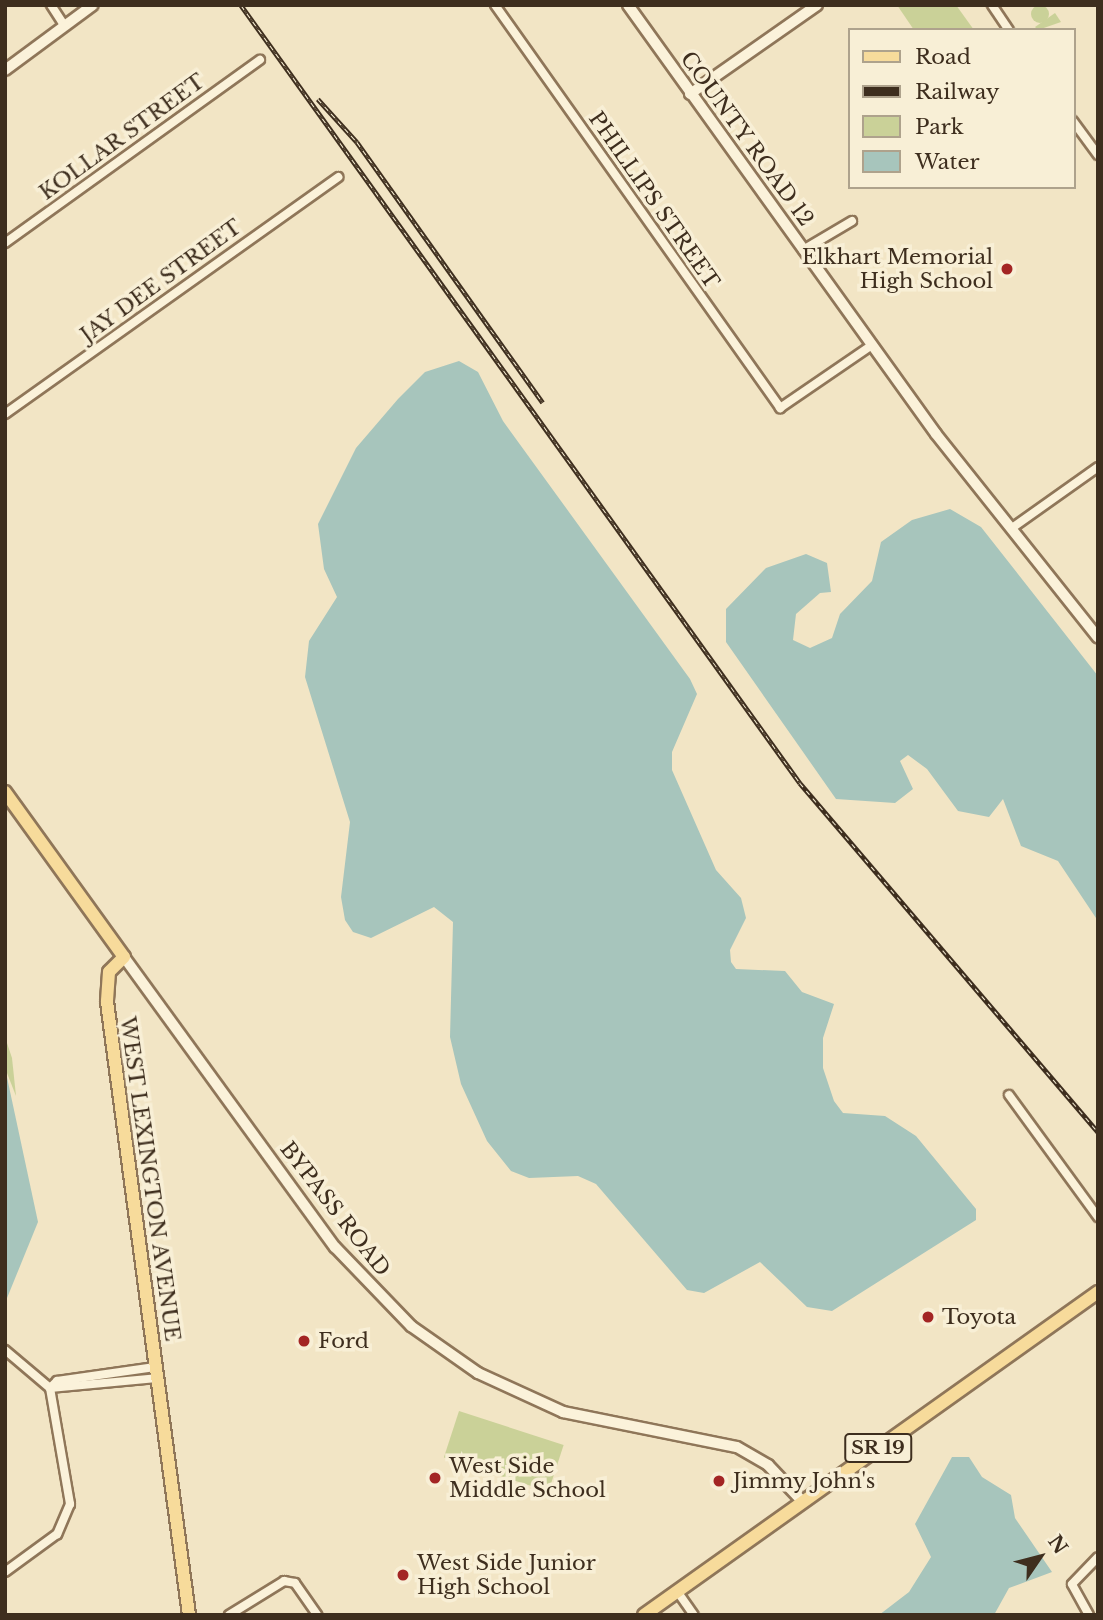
<!DOCTYPE html>
<html>
<head>
<meta charset="utf-8">
<style>
  body { margin:0 }
  #map { position:relative; width:1103px; height:1620px; overflow:hidden; background:#f2e5c5; font-family:"Libre Baskerville",serif }
  div>[style] { position:absolute }
  .green>* { inset:0; background:#cad198; transform-origin:0 0 }
  .round { border-radius:50% }
  .water>* { inset:0; background:#a7c5bc }
  .roads { filter:drop-shadow(2px 0 #8f7659) drop-shadow(-2px 0 #8f7659) drop-shadow(0 2px #8f7659) drop-shadow(0 -2px #8f7659) }
  .minor>* { height:8px; margin:-4px; padding:0 4px; transform-origin:4px; border-radius:4px; background:#fbf2da }
  .tertiary>* { height:10px; margin:-5px; padding:0 5px; transform-origin:5px; border-radius:5px; background:#fbf2da }
  .secondary>* { height:10px; margin:-5px; padding:0 5px; transform-origin:5px; border-radius:5px; background:#fbf2da }
  .primary>* { height:12px; margin:-6px; padding:0 6px; transform-origin:6px; border-radius:6px; background:#f7db9b }
  .rail>* { height:4.5px; margin-top:-2.25px; transform-origin:0; background:repeating-linear-gradient(90deg,#f8efd6 0 5px,#3e2e1e 0 10px); box-sizing:border-box; border-block:2px solid #3e2e1e }
  .dots>* { width:19px; height:19px; translate:-50% -50%; box-sizing:border-box; border:4px solid #f8efd6; border-radius:50% }
  span { translate:-50% -50%; white-space:nowrap; text-align:center; line-height:1.15; -webkit-text-stroke:7px #f8efd6; paint-order:stroke }
  .shield-label span { padding:2px 5px; background:#f8efd6; border:2px solid; border-radius:5px; -webkit-text-stroke-width:0 }
  .shield-label { font-size:19px; color:#3e2e1e; font-weight:700 }
  .street-label { font-size:21px; color:#3e2e1e }
  .poi-label { font-size:21px; color:#3e2e1e }
  .right { translate:-100% -50%; text-align:right }
  .left { translate:0 -50%; text-align:left }
  .frame { position:absolute; inset:0; border:7px solid #3e2e1e; pointer-events:none }
  .legend { position:absolute; left:848px; top:28px; width:228px; height:161px; box-sizing:border-box; background:#f8efd6; border:2px solid #aea28c; margin:0; padding:9px 12px; list-style:none; font-size:21px; color:#3e2e1e }
  .legend li { display:flex; align-items:center; gap:14px; height:35px }
  .legend b { width:35px; border:2px solid #aea28c }
  .north { position:absolute; left:1005px; top:1522px; width:70px; height:70px; -webkit-text-stroke:5px #f8efd6; paint-order:stroke; rotate:55deg; font-size:19px; font-weight:700; line-height:28px; text-align:center; color:#3e2e1e }
  .north::after { content:''; display:block; margin:auto; width:24px; height:32px; background:#3e2e1e; clip-path:polygon(50% 0,100% 100%,50% 72%,0 100%) }
</style>
</head>
<body>
<div id="map">
  <div class="green">
    <i style="clip-path:polygon(897px 5px,956px 5px,974px 30px,914px 30px)"></i>
    <i class="round" style="left:1031px;top:5px;width:18px;height:18px"></i>
    <i style="clip-path:polygon(1055px 13px,1061px 22px,1038px 30px,1035px 27px)"></i>
    <i style="clip-path:polygon(5px 1037px,12px 1058px,16px 1096px,5px 1068px)"></i>
    <i style="left:459px;top:1411px;width:110px;height:49px;rotate:18deg"></i>
  </div>
  <div class="water">
    <i style="clip-path:polygon(459px 361px,478px 372px,503px 421px,690px 679px,697px 694px,672px 752px,672px 770px,716px 870px,741px 898px,746px 918px,730px 950px,731px 962px,736px 969px,785px 971px,802px 992px,834px 1004px,823px 1038px,823px 1068px,834px 1101px,843px 1113px,885px 1116px,916px 1136px,976px 1209px,976px 1220px,832px 1311px,807px 1307px,760px 1262px,704px 1293px,687px 1290px,596px 1184px,578px 1176px,529px 1178px,511px 1171px,487px 1141px,461px 1084px,450px 1037px,453px 922px,434px 907px,371px 938px,353px 932px,345px 920px,341px 897px,350px 822px,305px 677px,309px 641px,337px 597px,324px 569px,318px 524px,356px 448px,398px 399px,425px 372px)"></i>
    <i style="clip-path:polygon(950px 509px,981px 527px,1098px 676px,1098px 921px,1058px 861px,1021px 846px,1003px 799px,989px 817px,958px 811px,927px 769px,908px 755px,900px 761px,913px 789px,895px 803px,836px 799px,726px 642px,726px 609px,766px 568px,806px 554px,827px 563px,831px 592px,820px 593px,796px 614px,793px 640px,810px 648px,832px 638px,840px 614px,872px 581px,881px 542px,912px 520px)"></i>
    <i style="clip-path:polygon(5px 1068px,38px 1222px,5px 1303px)"></i>
    <i style="clip-path:polygon(952px 1457px,969px 1457px,982px 1477px,1011px 1495px,1015px 1518px,1052px 1572px,1009px 1588px,994px 1615px,879px 1615px,909px 1592px,931px 1557px,915px 1524px)"></i>
  </div>
  <div class="roads">
    <div class="minor">
      <i style="left:51px;top:5px;width:24px;rotate:57deg"></i>
      <i style="left:495px;top:5px;width:494px;rotate:54.7deg"></i>
      <i style="left:780px;top:408px;width:112px;rotate:-34.4deg"></i>
      <i style="left:992px;top:5px;width:30px;rotate:56deg"></i>
      <i style="left:1073px;top:121px;width:42px;rotate:53.7deg"></i>
      <i style="left:5px;top:243px;width:314px;rotate:-35.7deg"></i>
      <i style="left:803px;top:250px;width:57px;rotate:-30.6deg"></i>
      <i style="left:5px;top:414px;width:409px;rotate:-35.4deg"></i>
      <i style="left:1012px;top:528px;width:105px;rotate:-35.3deg"></i>
      <i style="left:1009px;top:1095px;width:151px;rotate:53.9deg"></i>
      <i style="left:5px;top:1350px;width:59px;rotate:40.2deg"></i>
      <i style="left:50px;top:1388px;width:118px;rotate:80.2deg"></i>
      <i style="left:70px;top:1504px;width:33px;rotate:113deg"></i>
      <i style="left:57px;top:1534px;width:64px;rotate:143.8deg"></i>
      <i style="left:155px;top:1367px;width:99px;rotate:171.9deg"></i>
      <i style="left:57px;top:1381px;width:10px;rotate:135deg"></i>
      <i style="left:50px;top:1388px;width:107px;rotate:-5.3deg"></i>
      <i style="left:677px;top:1591px;width:29px;rotate:55deg"></i>
      <i style="left:229px;top:1615px;width:65px;rotate:-31.7deg"></i>
      <i style="left:284px;top:1581px;width:11px;rotate:10deg"></i>
      <i style="left:295px;top:1583px;width:39px;rotate:55deg"></i>
      <i style="left:1089px;top:1615px;width:35px;rotate:-119deg"></i>
      <i style="left:1072px;top:1584px;width:37px;rotate:-46deg"></i>
    </div>
    <div class="tertiary">
      <i style="left:5px;top:70px;width:109px;rotate:-36.5deg"></i>
      <i style="left:690px;top:94px;width:155px;rotate:-35deg"></i>
    </div>
    <div class="secondary">
      <i style="left:628px;top:5px;width:528px;rotate:54.32deg"></i>
      <i style="left:936px;top:434px;width:260px;rotate:51.5deg"></i>
      <i style="left:124px;top:957px;width:359px;rotate:54deg"></i>
      <i style="left:335px;top:1247px;width:110px;rotate:46.1deg"></i>
      <i style="left:411px;top:1326px;width:82px;rotate:35deg"></i>
      <i style="left:478px;top:1373px;width:94px;rotate:24.6deg"></i>
      <i style="left:563px;top:1412px;width:177px;rotate:11.4deg"></i>
      <i style="left:737px;top:1447px;width:36px;rotate:30deg"></i>
      <i style="left:768px;top:1465px;width:51px;rotate:46.6deg"></i>
    </div>
    <div class="primary">
      <i style="left:5px;top:792px;width:203px;rotate:54.2deg"></i>
      <i style="left:124px;top:957px;width:21px;rotate:135deg"></i>
      <i style="left:109px;top:972px;width:30px;rotate:94deg"></i>
      <i style="left:107px;top:1002px;width:618px;rotate:82.38deg"></i>
      <i style="left:644px;top:1615px;width:557px;rotate:-35.43deg"></i>
    </div>
  </div>
  <div class="rail">
    <i style="left:241px;top:5px;width:958px;rotate:54.3deg"></i>
    <i style="left:800px;top:783px;width:459px;rotate:49.5deg"></i>
    <i style="left:318px;top:99px;width:58px;rotate:47.8deg"></i>
    <i style="left:357px;top:142px;width:320px;rotate:54.5deg"></i>
  </div>
  <div class="dots">
    <i style="left:1007px;top:269px;background:#a32524"></i>
    <i style="left:928px;top:1317px;background:#a32524"></i>
    <i style="left:304px;top:1341px;background:#a32524"></i>
    <i style="left:435px;top:1478px;background:#a32524"></i>
    <i style="left:719px;top:1481px;background:#a32524"></i>
    <i style="left:403px;top:1575px;background:#a32524"></i>
  </div>
  <div class="shield-label">
    <span style="left:878px;top:1448px">SR 19</span>
  </div>
  <div class="street-label">
    <span style="left:122px;top:137px;rotate:-36deg">KOLLAR STREET</span>
    <span style="left:747px;top:139px;rotate:54deg">COUNTY ROAD 12</span>
    <span style="left:654px;top:200px;rotate:55deg">PHILLIPS STREET</span>
    <span style="left:161px;top:281px;rotate:-36deg">JAY DEE STREET</span>
    <span style="left:150px;top:1179px;rotate:82deg">WEST LEXINGTON AVENUE</span>
    <span style="left:335px;top:1209px;rotate:52deg">BYPASS ROAD</span>
  </div>
  <div class="poi-label">
    <span class="right" style="left:993px;top:269px">Elkhart Memorial<br>High School</span>
    <span class="left" style="left:942px;top:1317px">Toyota</span>
    <span class="left" style="left:318px;top:1341px">Ford</span>
    <span class="left" style="left:449px;top:1478px">West Side<br>Middle School</span>
    <span class="left" style="left:733px;top:1481px">Jimmy John's</span>
    <span class="left" style="left:417px;top:1575px">West Side Junior<br>High School</span>
  </div>
  <div class="frame"></div>
  <ul class="legend">
  <li><b style="height:9px;background:#f7db9b"></b>Road</li>
  <li><b style="height:9px;background:#3e2e1e"></b>Railway</li>
  <li><b style="height:19px;background:#cad198"></b>Park</li>
  <li><b style="height:19px;background:#a7c5bc"></b>Water</li>
  </ul>
  <div class="north">N</div>
</div>
</body>
</html>
